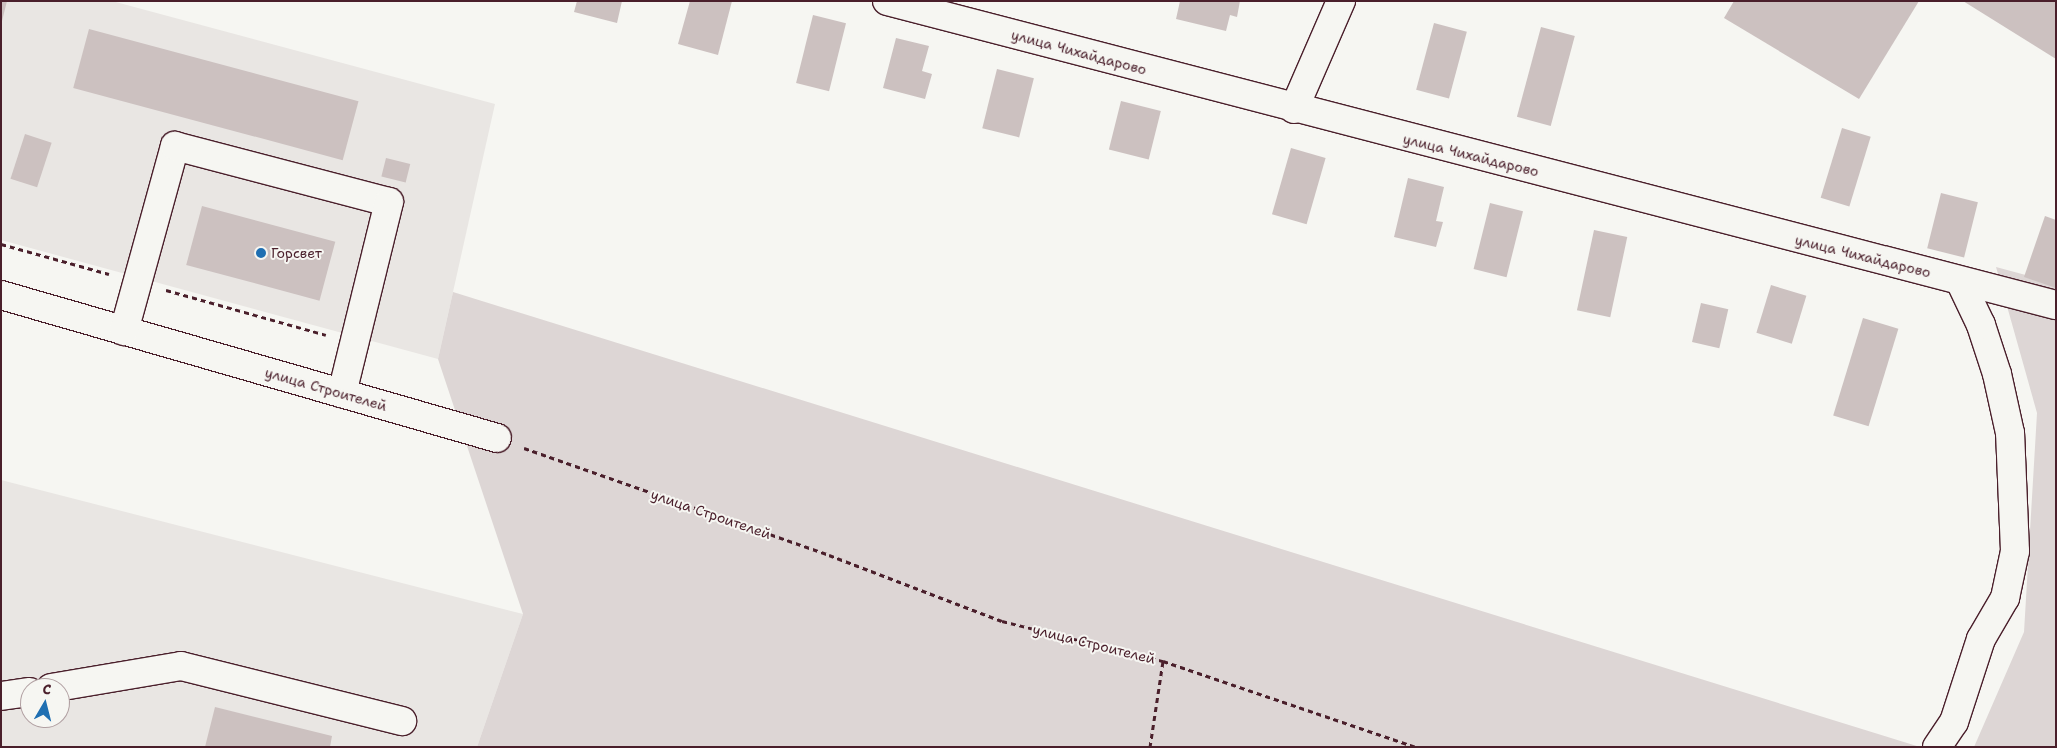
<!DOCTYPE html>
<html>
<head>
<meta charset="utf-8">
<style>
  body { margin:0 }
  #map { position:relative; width:2057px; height:748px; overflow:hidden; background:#f6f6f2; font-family:"Shantell Sans",sans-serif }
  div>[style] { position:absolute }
  .built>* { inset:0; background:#e9e6e3 }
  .green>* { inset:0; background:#ddd6d5 }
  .building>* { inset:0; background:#ccc1c0; transform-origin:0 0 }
  .path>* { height:3px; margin-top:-1.5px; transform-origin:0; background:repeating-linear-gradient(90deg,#4a1f2b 0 5px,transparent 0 9px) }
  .roads { filter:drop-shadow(1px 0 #4a1f2b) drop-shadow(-1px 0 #4a1f2b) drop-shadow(0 1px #4a1f2b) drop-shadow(0 -1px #4a1f2b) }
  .minor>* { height:28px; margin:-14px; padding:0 14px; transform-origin:14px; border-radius:14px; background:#f6f6f2 }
  .dots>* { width:14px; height:14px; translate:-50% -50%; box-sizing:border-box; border:2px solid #f6f6f2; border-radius:50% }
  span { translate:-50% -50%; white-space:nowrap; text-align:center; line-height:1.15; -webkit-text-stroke:4px #f6f6f2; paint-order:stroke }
  .street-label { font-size:14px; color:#4a1f2b }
  .poi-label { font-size:14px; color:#4a1f2b }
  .left { translate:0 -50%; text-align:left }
  .frame { position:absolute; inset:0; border:2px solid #4a1f2b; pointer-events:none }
  .north { position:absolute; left:20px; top:678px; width:50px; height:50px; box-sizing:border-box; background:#f6f6f2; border:1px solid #b1a0a2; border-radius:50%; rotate:8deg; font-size:14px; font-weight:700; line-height:20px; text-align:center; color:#4a1f2b }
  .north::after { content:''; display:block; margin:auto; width:18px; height:22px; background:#1f6fb2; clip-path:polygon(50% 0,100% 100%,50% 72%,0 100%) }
</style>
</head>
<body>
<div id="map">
  <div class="built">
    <i style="clip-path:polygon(1px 1px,112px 1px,495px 104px,438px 359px,1px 240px)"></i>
    <i style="clip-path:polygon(evenodd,1px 480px,523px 614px,477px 747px,1px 747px,1px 480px,30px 688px,60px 688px,60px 718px,30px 718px,30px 688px)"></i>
  </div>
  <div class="green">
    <i style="clip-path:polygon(1996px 267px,2056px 283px,2056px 747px,1974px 747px,2024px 632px,2037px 413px)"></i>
    <i style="clip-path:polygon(453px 292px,1920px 747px,477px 747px,523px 614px,438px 359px)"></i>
  </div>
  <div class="building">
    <i style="clip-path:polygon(1px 1px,7px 1px,2px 21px,1px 21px)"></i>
    <i style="clip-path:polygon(577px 1px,622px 1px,617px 23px,574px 12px)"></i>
    <i style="clip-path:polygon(690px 1px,732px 1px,718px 55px,678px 44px)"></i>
    <i style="clip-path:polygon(1180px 1px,1240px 1px,1237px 17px,1230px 15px,1226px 31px,1176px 19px)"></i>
    <i style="clip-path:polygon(1734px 1px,1919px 1px,1859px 99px,1724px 18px)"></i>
    <i style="clip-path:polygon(1963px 1px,2056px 1px,2056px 59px)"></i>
    <i style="left:813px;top:15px;width:34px;height:70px;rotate:14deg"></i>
    <i style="left:1434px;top:23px;width:34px;height:69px;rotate:15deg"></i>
    <i style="left:1541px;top:27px;width:35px;height:93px;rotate:15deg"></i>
    <i style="left:89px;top:29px;width:279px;height:61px;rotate:15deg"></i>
    <i style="clip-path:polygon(896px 38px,929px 46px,922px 71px,932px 74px,925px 99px,883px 88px)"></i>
    <i style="left:997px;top:69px;width:38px;height:61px;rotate:14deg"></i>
    <i style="left:1121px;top:101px;width:41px;height:50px;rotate:14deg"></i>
    <i style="left:1842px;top:128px;width:30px;height:73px;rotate:17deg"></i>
    <i style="left:25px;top:134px;width:28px;height:47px;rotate:18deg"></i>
    <i style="left:1291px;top:148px;width:36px;height:69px;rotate:16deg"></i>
    <i style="left:386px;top:158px;width:25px;height:19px;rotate:14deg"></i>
    <i style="clip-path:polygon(1408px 178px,1444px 187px,1436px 221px,1443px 222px,1436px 247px,1394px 237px)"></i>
    <i style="left:1941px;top:193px;width:38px;height:57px;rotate:14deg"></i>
    <i style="left:1490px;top:203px;width:34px;height:68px;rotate:14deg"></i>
    <i style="left:202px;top:206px;width:138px;height:61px;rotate:15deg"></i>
    <i style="clip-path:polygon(2045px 216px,2056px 220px,2056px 288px,2024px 277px)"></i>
    <i style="left:1594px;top:230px;width:34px;height:82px;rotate:12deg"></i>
    <i style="left:1771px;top:285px;width:37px;height:50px;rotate:17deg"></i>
    <i style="left:1701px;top:303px;width:28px;height:40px;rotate:13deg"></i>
    <i style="left:1863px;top:318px;width:37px;height:102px;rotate:17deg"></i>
    <i style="clip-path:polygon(215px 707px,332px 736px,330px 747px,205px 747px)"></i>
  </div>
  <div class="path">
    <i style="left:1px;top:244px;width:112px;rotate:15.5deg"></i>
    <i style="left:166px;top:290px;width:166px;rotate:15.7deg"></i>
    <i style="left:524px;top:448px;width:323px;rotate:19.3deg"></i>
    <i style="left:829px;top:555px;width:185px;rotate:20.9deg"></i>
    <i style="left:1002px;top:621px;width:166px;rotate:14deg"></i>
    <i style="left:1163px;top:661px;width:267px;rotate:18.8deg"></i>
    <i style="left:1150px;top:747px;width:87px;rotate:-81.4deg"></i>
  </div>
  <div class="roads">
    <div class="minor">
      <i style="left:887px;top:1px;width:1208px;rotate:14.58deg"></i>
      <i style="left:1294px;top:109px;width:118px;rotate:-66.5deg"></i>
      <i style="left:1px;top:295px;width:516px;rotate:16.08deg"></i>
      <i style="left:124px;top:331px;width:192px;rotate:-74.6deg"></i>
      <i style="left:175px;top:146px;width:221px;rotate:14.7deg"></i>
      <i style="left:389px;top:202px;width:197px;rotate:103.8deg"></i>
      <i style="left:51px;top:688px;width:132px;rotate:-9.6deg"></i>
      <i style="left:181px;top:666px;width:228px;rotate:14deg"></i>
      <i style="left:1px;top:696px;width:29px;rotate:-8deg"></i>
      <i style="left:1937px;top:747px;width:30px;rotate:-56deg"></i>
      <i style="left:1954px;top:722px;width:87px;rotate:-72deg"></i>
      <i style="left:1981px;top:639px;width:48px;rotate:-59.7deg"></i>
      <i style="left:2005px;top:598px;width:48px;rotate:-78deg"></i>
      <i style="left:2015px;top:551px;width:118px;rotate:-92.4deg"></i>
      <i style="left:2010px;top:433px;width:60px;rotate:-102.4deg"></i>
      <i style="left:1997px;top:374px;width:52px;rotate:-108.1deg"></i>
      <i style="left:1981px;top:325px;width:49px;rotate:-115.5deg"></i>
    </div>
  </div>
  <div class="dots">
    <i style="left:261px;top:253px;background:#1f6fb2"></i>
  </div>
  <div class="street-label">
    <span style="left:1079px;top:52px;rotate:15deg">улица Чихайдарово</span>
    <span style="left:1471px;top:155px;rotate:14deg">улица Чихайдарово</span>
    <span style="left:1863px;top:256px;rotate:14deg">улица Чихайдарово</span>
    <span style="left:326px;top:389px;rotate:16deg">улица Строителей</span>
    <span style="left:711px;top:514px;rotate:19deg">улица Строителей</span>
    <span style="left:1094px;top:644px;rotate:14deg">улица Строителей</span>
  </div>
  <div class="poi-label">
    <span class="left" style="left:271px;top:253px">Горсвет</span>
  </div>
  <div class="frame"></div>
  <div class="north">С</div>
</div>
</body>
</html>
